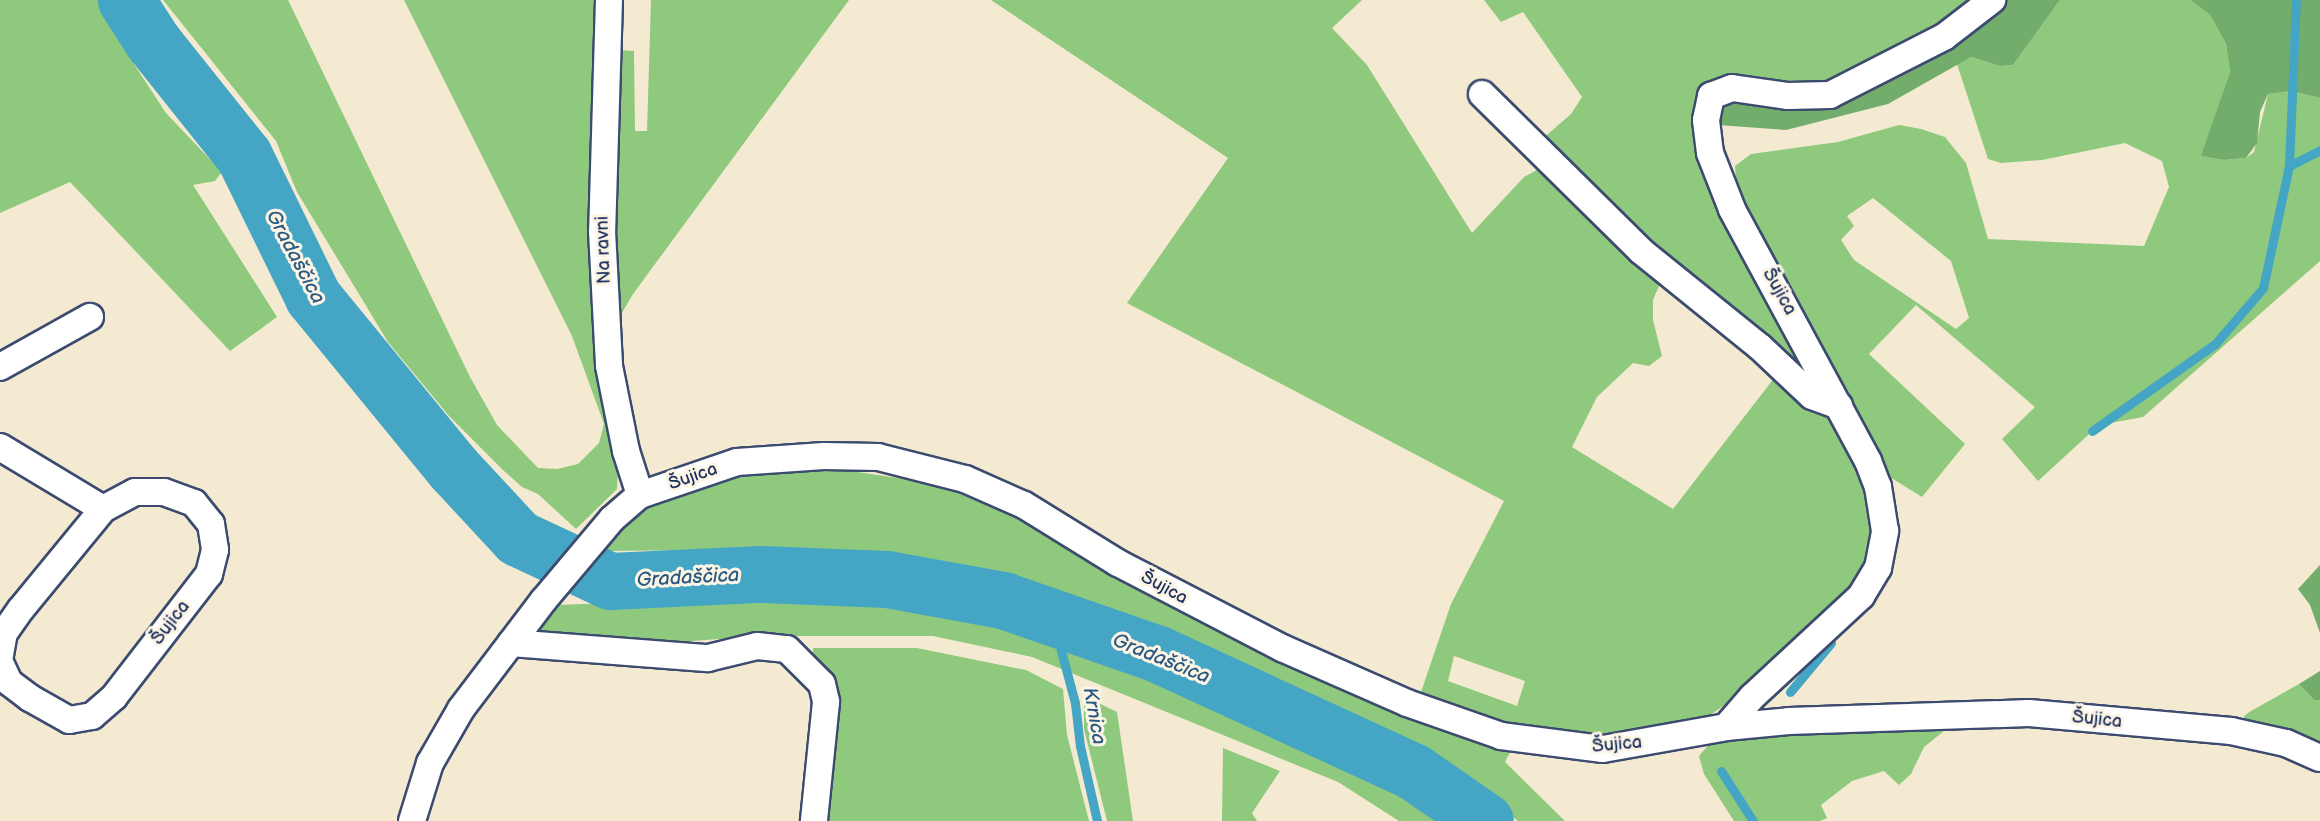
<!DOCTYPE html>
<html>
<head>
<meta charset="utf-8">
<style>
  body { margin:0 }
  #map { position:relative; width:2320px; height:821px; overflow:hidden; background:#f4ead2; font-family:"Balsamiq Sans",sans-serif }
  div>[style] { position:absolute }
  .green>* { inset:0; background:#8fc97d }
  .forest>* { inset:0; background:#73ad6c }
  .stream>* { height:9px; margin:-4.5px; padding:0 4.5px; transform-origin:4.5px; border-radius:4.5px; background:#44a6c4 }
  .river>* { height:57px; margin:-28.5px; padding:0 28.5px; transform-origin:28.5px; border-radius:28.5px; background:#44a6c4 }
  .roads { filter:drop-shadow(2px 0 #3c4b6f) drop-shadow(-2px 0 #3c4b6f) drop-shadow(0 2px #3c4b6f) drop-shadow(0 -2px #3c4b6f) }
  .minor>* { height:26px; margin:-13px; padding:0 13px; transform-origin:13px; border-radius:13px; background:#fff }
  span { translate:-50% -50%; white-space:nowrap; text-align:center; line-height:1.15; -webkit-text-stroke:6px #fcf5e5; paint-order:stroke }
  .street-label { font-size:18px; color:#1b2f5e }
  .water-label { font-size:20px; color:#295982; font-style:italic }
</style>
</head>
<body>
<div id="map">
  <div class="green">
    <i style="clip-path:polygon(0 0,101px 0,130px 58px,166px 113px,222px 172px,215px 181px,193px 185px,277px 317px,230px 351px,70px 182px,0 213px)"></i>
    <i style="clip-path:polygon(163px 0,288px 0,470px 377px,497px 425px,538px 468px,557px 469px,578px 464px,599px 443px,604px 424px,572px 336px,404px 0,601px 0,618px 468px,617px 489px,576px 529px,538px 494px,522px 487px,504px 471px,449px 416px,388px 342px,297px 192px,276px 141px)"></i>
    <i style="clip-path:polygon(651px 0,849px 0,633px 294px,615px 325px,617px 50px,634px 51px,635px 131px,647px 131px)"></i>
    <i style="clip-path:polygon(evenodd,991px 0,1362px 0,1332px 28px,1367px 65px,1472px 233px,1524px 177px,1544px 166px,1661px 281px,1653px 300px,1653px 320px,1662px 356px,1649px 366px,1633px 363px,1597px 397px,1572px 447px,1673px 509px,1778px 373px,1826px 411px,1844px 434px,1873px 497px,1872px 565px,1845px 602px,1750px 688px,1707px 717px,1640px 735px,1564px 736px,1519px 729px,1420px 695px,1451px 604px,1504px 501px,1127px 303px,1228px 158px,991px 0,1454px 656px,1525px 681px,1517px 706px,1448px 681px,1454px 656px)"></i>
    <i style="clip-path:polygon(1484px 0,1975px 0,1960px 13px,1838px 81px,1786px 87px,1726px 75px,1708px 83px,1694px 104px,1697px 148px,1710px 188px,1819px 386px,1650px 248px,1541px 140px,1571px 114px,1582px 97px,1523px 12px,1501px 22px)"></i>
    <i style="clip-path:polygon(evenodd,2060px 0,2190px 0,2210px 15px,2226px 44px,2230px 72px,2202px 156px,2224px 160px,2246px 158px,2254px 152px,2268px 94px,2291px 91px,2320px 98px,2320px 261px,2143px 417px,2099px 425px,2038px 481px,2002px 439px,2035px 407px,1916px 305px,1869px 354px,1965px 444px,1922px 497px,1880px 471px,1737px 193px,1735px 166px,1751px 154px,1838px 142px,1899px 125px,1921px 129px,1945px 137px,1966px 163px,1988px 239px,2144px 246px,2169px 187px,2162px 161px,2125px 143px,2042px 160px,2001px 163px,1988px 159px,1957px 64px,1971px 57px,2000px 66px,2013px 65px,2060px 0,1873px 198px,1951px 261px,1969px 318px,1956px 329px,1854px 260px,1841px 240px,1854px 226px,1847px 216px,1873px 198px)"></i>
    <i style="clip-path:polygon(829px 468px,933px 483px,1025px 520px,1115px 579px,1318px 678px,1469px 740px,1510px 752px,1505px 762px,1565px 821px,1518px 821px,1454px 770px,1079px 599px,959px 569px,808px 549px,605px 551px,640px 511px,665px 499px,735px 476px)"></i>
    <i style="clip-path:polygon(847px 594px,992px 610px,1040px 638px,1093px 657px,1132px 663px,1259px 715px,1425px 796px,1457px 821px,1399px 821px,1338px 782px,1032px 657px,933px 636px,758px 636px,667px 643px,536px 633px,557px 605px)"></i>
    <i style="clip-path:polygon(813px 648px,917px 648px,1026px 670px,1063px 689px,1067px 735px,1089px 821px,818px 821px)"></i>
    <i style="clip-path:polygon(2299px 684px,2314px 700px,2320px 700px,2320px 743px,2245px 725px,2244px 716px,2251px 711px)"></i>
    <i style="clip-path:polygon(1084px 696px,1117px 712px,1133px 821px,1107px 821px,1084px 729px)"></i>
    <i style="clip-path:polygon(1946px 723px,1944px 731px,1924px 747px,1911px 774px,1899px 785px,1884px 771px,1852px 781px,1821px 805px,1827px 818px,1820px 821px,1734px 821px,1704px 774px,1699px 756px,1710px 743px,1735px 738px,1811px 729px)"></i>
    <i style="clip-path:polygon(1223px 748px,1280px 771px,1252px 813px,1257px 821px,1222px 821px)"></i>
  </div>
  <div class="forest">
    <i style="clip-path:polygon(2005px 0,2060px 0,2013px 65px,2000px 66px,1971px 57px,1888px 104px,1786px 130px,1718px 125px,1722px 100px,1831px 102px,1855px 98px,1905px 73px,1989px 20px)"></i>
    <i style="clip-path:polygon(2190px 0,2320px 0,2320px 98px,2291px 91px,2268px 94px,2260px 112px,2257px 143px,2246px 158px,2224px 160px,2201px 156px,2230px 72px,2226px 44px,2210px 15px)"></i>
    <i style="clip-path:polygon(2320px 565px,2320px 633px,2310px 605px,2298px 589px)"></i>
    <i style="clip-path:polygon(2320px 671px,2320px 700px,2314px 700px,2299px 684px)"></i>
  </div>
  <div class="stream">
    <i style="left:2289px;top:166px;width:35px;rotate:-27deg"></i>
    <i style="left:2092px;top:431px;width:151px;rotate:-35.3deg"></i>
    <i style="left:2215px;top:344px;width:74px;rotate:-49.4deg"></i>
    <i style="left:2263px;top:288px;width:125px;rotate:-78deg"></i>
    <i style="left:2289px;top:166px;width:166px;rotate:-87.6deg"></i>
    <i style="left:1052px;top:617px;width:89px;rotate:75deg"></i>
    <i style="left:1075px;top:703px;width:43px;rotate:83.4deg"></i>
    <i style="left:1080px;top:746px;width:77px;rotate:77.2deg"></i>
    <i style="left:1790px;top:692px;width:64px;rotate:-50.1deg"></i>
    <i style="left:1721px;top:771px;width:59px;rotate:57.4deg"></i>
  </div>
  <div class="river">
    <i style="left:126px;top:0;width:50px;rotate:57.3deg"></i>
    <i style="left:153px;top:42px;width:146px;rotate:51.4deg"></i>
    <i style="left:244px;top:156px;width:157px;rotate:63.9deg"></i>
    <i style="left:313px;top:297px;width:222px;rotate:50.7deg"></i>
    <i style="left:454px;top:469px;width:94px;rotate:47.2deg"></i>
    <i style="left:518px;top:538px;width:102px;rotate:25.1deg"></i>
    <i style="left:610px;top:581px;width:151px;rotate:-2.7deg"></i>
    <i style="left:761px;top:574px;width:126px;rotate:2.3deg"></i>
    <i style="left:887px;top:579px;width:118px;rotate:10.3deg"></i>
    <i style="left:1003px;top:600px;width:164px;rotate:19.2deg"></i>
    <i style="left:1158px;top:654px;width:282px;rotate:24.7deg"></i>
    <i style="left:1414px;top:772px;width:86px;rotate:34.6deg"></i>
  </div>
  <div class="roads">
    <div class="minor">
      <i style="left:609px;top:0;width:231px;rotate:91.7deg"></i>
      <i style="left:602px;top:231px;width:135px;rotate:87deg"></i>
      <i style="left:609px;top:366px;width:87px;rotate:78.7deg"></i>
      <i style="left:626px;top:451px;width:46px;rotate:72.3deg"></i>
      <i style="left:1482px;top:94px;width:223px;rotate:44.6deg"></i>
      <i style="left:1641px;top:251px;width:153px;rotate:38.9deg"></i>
      <i style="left:1760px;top:347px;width:71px;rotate:43.3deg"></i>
      <i style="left:1812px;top:396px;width:29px;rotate:20deg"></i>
      <i style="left:0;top:367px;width:103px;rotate:-29.1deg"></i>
      <i style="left:0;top:447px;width:120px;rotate:31deg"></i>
      <i style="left:511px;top:643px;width:198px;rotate:4.4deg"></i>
      <i style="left:708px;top:658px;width:50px;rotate:-13.8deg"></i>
      <i style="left:757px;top:646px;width:30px;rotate:6deg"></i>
      <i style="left:787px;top:649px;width:49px;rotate:45deg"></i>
      <i style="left:822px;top:684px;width:18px;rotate:77deg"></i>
      <i style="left:826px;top:702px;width:120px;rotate:95.8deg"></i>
      <i style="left:0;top:655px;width:22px;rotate:-80deg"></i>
      <i style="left:4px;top:633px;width:29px;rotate:-55deg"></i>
      <i style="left:21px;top:609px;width:129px;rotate:-50.6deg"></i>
      <i style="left:103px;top:509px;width:36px;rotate:-28deg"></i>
      <i style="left:135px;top:492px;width:29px"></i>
      <i style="left:164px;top:492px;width:32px;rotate:20deg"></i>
      <i style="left:194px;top:503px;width:27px;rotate:51deg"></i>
      <i style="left:211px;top:524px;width:26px;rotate:81deg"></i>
      <i style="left:215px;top:550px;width:25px;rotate:104deg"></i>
      <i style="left:209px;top:574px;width:155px;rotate:127.7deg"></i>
      <i style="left:114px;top:697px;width:29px;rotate:139deg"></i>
      <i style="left:92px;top:716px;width:23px;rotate:170deg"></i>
      <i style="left:69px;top:720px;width:45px;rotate:-150.6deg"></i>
      <i style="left:30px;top:698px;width:26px;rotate:-143deg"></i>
      <i style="left:9px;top:682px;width:21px;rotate:-115deg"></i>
      <i style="left:1726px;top:727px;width:40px;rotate:-49deg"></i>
      <i style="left:1752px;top:697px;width:149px;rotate:-42.8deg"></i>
      <i style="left:1861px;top:596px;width:33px;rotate:-59deg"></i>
      <i style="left:1878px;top:568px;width:38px;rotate:-79deg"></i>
      <i style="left:1885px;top:531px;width:45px;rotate:-99deg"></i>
      <i style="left:1878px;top:487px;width:28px;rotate:-111deg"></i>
      <i style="left:1868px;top:461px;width:286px;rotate:-118.4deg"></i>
      <i style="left:1732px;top:209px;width:60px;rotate:-111.4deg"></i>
      <i style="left:1710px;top:153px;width:33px;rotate:-97deg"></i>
      <i style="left:1706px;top:120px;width:25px;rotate:-78deg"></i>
      <i style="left:1711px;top:96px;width:22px;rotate:-21deg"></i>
      <i style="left:1732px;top:88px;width:57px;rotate:8.1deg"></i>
      <i style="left:1788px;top:96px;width:42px;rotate:-1.4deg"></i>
      <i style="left:1830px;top:95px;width:128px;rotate:-27deg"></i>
      <i style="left:1944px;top:37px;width:61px;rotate:-37.6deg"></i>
      <i style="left:412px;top:821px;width:61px;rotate:-72.8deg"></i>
      <i style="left:430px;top:763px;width:62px;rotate:-60.1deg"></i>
      <i style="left:461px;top:709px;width:136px;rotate:-52.8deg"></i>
      <i style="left:543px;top:601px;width:107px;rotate:-49.9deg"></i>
      <i style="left:612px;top:519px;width:37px;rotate:-41deg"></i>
      <i style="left:640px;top:495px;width:102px;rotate:-18.8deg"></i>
      <i style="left:737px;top:462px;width:87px;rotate:-3.9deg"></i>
      <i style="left:824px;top:456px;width:54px;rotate:1.1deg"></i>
      <i style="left:878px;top:457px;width:90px;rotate:14.2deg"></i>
      <i style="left:965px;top:479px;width:64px;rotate:23.8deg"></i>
      <i style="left:1024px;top:505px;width:110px;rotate:31.7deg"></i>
      <i style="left:1118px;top:563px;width:185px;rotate:27.4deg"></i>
      <i style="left:1282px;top:648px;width:137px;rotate:23.7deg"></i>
      <i style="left:1407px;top:703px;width:100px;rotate:19.3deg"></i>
      <i style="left:1501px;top:736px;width:103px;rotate:7.3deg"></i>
      <i style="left:1603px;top:749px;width:125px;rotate:-10.1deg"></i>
      <i style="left:1726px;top:727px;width:63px;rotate:-5.4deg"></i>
      <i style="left:1789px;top:721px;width:240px;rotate:-1.9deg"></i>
      <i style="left:2029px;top:713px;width:203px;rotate:5.1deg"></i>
      <i style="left:2231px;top:731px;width:56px;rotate:12.3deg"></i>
      <i style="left:2286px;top:743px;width:37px;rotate:24deg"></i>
    </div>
  </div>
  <div class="street-label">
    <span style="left:604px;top:250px;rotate:-92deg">Na ravni</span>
    <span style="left:1779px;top:292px;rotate:61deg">Šujica</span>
    <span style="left:693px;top:477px;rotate:-19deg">Šujica</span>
    <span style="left:1164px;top:588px;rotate:29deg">Šujica</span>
    <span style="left:171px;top:623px;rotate:-52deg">Šujica</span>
    <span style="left:2097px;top:720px;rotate:6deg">Šujica</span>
    <span style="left:1617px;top:745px;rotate:-5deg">Šujica</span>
  </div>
  <div class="water-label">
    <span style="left:295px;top:257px;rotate:62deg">Gradaščica</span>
    <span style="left:688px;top:578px;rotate:-3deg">Gradaščica</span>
    <span style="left:1161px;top:659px;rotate:22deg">Gradaščica</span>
    <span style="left:1094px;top:716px;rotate:80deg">Krnica</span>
  </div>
</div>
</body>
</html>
